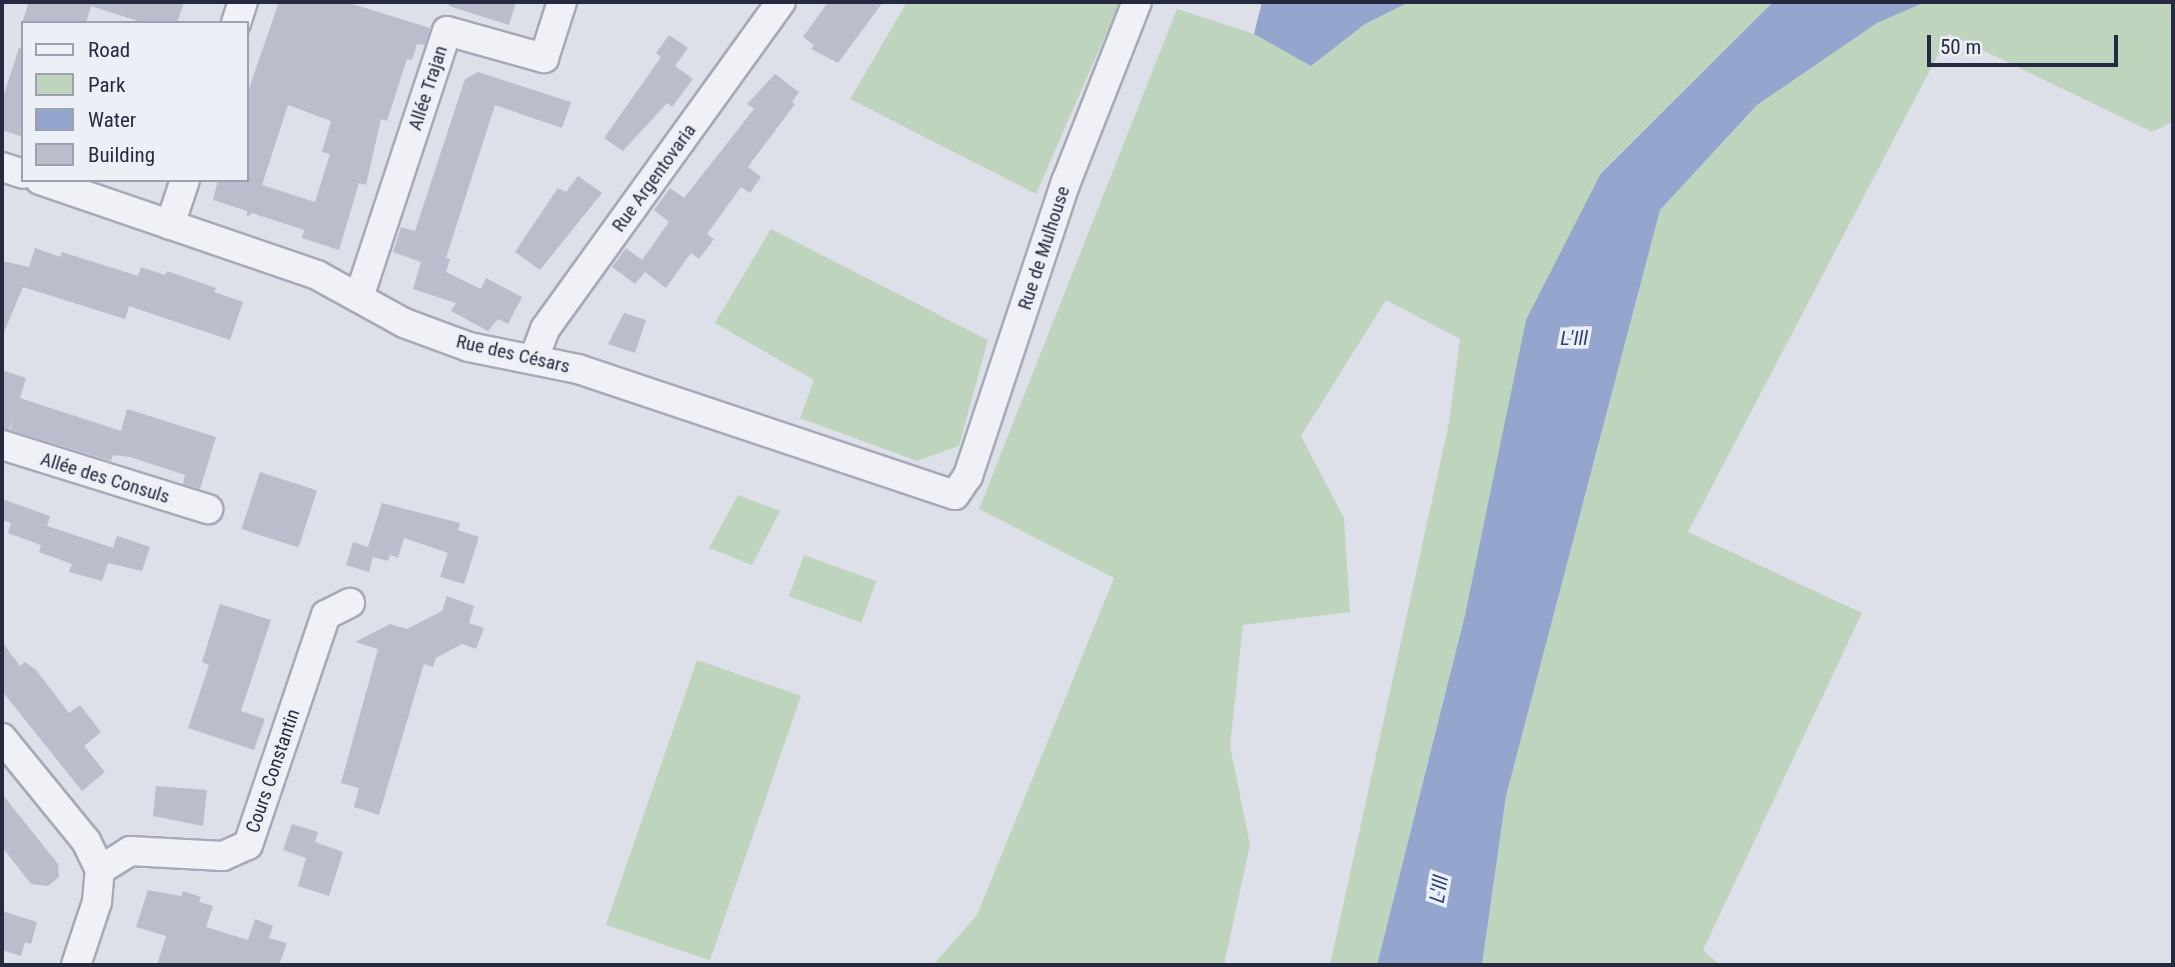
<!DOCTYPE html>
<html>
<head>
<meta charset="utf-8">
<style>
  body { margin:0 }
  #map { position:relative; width:2175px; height:967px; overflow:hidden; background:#dde0e9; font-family:"Roboto Condensed",sans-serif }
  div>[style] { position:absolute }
  .green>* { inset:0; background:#bfd4bd; transform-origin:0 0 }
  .water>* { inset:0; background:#94a6cd }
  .building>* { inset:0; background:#babdcc; transform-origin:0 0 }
  .roads { filter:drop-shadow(2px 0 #a6a9b7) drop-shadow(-2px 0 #a6a9b7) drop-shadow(0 2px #a6a9b7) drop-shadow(0 -2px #a6a9b7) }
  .street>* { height:28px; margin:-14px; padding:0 14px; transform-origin:14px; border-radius:14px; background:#f0f1f7 }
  span { translate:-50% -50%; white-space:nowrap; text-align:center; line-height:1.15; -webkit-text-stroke:7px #edeff6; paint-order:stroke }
  .street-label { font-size:19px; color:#252a41 }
  .water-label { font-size:21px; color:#2a4079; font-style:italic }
  .frame { position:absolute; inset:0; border:4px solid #252a41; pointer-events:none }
  .legend { position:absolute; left:21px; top:21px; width:228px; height:161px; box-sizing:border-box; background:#edeff6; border:2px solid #9da0ae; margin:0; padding:9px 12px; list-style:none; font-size:21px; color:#252a41 }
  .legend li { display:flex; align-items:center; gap:14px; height:35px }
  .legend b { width:35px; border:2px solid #9da0ae }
  .scale { position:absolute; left:1927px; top:35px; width:191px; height:32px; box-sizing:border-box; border:4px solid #252a41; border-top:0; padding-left:9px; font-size:21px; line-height:24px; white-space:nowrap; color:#252a41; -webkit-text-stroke:5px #edeff6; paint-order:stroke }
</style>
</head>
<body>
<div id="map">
  <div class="green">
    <i style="clip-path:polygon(907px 2px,1120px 2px,1036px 194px,850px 99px)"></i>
    <i style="clip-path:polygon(1409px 2px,1773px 2px,1601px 172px,1465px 615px,1377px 965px,1330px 965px,1449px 423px,1460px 339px,1386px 300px,1301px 436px,1344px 518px,1350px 612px,1243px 625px,1230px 746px,1250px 845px,1224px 965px,933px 965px,977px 915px,1114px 578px,979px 509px,1177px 9px,1254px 34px,1311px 66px,1365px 24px)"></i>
    <i style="clip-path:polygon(1925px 2px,2173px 2px,2173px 122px,2152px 132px,1949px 34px,1688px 532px,1862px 613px,1703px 950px,1720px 965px,1482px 965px,1506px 796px,1660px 210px,1757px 105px,1877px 23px)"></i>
    <i style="clip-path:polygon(771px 229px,988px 340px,959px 446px,917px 461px,800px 418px,814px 380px,715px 323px)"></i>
    <i style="clip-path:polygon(738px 495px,780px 511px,752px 565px,709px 548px)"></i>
    <i style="left:804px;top:555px;width:77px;height:44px;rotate:20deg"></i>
    <i style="left:697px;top:660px;width:110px;height:280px;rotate:19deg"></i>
  </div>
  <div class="water">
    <i style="clip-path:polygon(1262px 2px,1409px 2px,1365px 24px,1311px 66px,1254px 34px)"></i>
    <i style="clip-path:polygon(1773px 2px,1925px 2px,1877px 23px,1757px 105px,1660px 210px,1506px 796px,1482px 965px,1377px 965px,1465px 615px,1526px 320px,1601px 173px)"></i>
  </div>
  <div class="building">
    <i style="clip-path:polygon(29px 2px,184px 2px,177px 23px,144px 23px,91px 6px,86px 23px,22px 23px)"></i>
    <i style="clip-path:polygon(evenodd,279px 2px,346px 2px,430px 28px,425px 45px,417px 44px,412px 60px,407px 59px,387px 121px,381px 119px,366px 185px,359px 183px,339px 250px,302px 238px,304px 230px,252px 213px,247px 217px,247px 211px,213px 200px,218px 180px,247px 180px,247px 94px,279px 2px,288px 105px,331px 121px,322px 152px,330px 154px,315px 202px,262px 185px,288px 105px)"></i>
    <i style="clip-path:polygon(449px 2px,516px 2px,509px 25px,449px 6px)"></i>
    <i style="clip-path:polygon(828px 2px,883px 2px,838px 63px,811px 49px,814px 45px,803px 37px)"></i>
    <i style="clip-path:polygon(669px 35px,688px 48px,675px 66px,693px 79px,672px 107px,667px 103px,623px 151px,604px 138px,661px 57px,656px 53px)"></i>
    <i style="clip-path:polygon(19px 48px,23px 49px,23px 137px,2px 130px,2px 100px)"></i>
    <i style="clip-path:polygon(478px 72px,571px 102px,562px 128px,495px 105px,446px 258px,450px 259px,446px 272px,481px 289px,486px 278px,522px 297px,508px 324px,498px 319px,488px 331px,451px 311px,456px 303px,413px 289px,421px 262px,393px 252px,401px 227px,415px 231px,465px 79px)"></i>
    <i style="clip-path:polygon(775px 74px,799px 92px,792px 102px,795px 104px,748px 167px,761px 177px,750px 193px,741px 187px,707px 234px,714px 239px,699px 259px,691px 253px,666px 288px,645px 272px,635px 284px,612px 267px,626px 248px,642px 260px,669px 222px,654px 210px,670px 188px,684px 198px,754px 109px,747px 104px)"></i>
    <i style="clip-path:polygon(578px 176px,602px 193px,540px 270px,515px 252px,558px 188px,566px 192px)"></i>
    <i style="clip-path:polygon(35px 248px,60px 257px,62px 252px,138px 276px,141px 267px,165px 275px,167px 271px,216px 288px,214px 292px,243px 302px,230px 340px,129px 306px,125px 319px,23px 287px,2px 337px,2px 261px,29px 267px)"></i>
    <i style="clip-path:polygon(624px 313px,646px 320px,635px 353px,608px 344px)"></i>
    <i style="clip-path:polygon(2px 370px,26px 378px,20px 398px,121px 431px,127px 409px,216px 437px,200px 489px,183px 484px,185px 475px,130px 457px,113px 455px,111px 461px,10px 430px,14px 417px,9px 430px,2px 429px)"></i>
    <i style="left:260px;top:472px;width:60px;height:60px;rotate:18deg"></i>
    <i style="clip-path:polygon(2px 499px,50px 516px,47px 526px,113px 548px,117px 536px,150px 547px,142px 571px,108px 563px,102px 581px,69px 572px,72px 564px,39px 552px,41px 545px,8px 533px,11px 523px,2px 520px)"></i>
    <i style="clip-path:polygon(382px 503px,460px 523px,458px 530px,479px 537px,464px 584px,440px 577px,448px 553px,404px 538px,398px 558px,390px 555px,388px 561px,373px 557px,369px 572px,346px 565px,353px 542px,368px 547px)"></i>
    <i style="clip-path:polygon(447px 596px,474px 606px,469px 623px,484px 628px,476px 649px,462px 644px,436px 658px,433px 667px,424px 664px,379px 815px,354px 807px,359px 788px,341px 783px,378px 649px,355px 642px,390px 624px,407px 629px,442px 611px)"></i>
    <i style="clip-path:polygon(220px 604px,271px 620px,241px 711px,265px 719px,254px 750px,188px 728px,209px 665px,202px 662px)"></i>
    <i style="clip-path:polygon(2px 642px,20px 666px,25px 662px,36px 670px,69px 713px,80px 705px,101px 732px,84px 746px,105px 772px,82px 791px,2px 691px)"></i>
    <i style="clip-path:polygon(156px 786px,207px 790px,203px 826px,153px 816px)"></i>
    <i style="clip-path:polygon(2px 794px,58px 864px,59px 877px,48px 886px,31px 884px,2px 847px)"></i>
    <i style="clip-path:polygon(292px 824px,318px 832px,315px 842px,343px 852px,329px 896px,298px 886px,306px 858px,283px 850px)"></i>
    <i style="clip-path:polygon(148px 890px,181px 896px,183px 891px,201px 897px,199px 902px,213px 906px,206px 927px,248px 940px,255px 919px,273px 926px,269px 938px,287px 943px,279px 965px,157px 965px,166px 936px,136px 927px)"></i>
    <i style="clip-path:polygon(2px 911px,37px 922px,31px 944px,25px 942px,21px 956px,2px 950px)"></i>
  </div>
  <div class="roads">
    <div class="street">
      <i style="left:236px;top:23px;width:22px;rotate:-72deg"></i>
      <i style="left:2px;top:167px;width:22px;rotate:18deg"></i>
      <i style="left:40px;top:180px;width:293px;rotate:18.9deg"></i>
      <i style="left:317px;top:275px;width:99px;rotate:28.9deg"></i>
      <i style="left:404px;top:323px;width:69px;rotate:20.3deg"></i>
      <i style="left:469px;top:347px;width:111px;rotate:11.4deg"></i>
      <i style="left:578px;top:369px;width:397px;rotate:18.5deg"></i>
      <i style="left:955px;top:495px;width:23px;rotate:-56deg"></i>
      <i style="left:968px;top:476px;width:310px;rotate:-71.6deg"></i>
      <i style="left:1066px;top:182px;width:193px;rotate:-68.5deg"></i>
      <i style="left:170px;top:225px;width:47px;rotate:-71.6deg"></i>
      <i style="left:359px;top:297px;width:280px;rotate:-71.7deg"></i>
      <i style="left:447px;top:31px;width:101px;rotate:15.6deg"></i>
      <i style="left:544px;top:58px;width:59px;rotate:-72.2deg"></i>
      <i style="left:534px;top:358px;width:31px;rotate:-69deg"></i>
      <i style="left:545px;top:329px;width:403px;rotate:-54.2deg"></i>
      <i style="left:2px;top:445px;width:216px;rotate:17.3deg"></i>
      <i style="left:2px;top:738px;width:133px;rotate:50.8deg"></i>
      <i style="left:86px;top:841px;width:32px;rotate:64deg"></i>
      <i style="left:100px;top:870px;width:36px;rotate:-32deg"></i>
      <i style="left:130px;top:851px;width:93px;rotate:3.1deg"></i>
      <i style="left:223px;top:856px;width:27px;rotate:-24deg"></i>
      <i style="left:248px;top:845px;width:243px;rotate:-71.3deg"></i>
      <i style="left:326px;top:615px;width:27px;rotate:-27deg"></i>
      <i style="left:76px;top:965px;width:66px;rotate:-71.6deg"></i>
      <i style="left:97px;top:902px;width:32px;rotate:-85deg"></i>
    </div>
  </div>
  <div class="street-label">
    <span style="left:428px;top:88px;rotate:-72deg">Allée Trajan</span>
    <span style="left:654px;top:178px;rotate:-54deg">Rue Argentovaria</span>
    <span style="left:1044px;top:248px;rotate:-72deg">Rue de Mulhouse</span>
    <span style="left:513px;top:354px;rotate:13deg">Rue des Césars</span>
    <span style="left:105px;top:478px;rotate:17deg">Allée des Consuls</span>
    <span style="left:273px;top:771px;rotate:-71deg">Cours Constantin</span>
  </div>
  <div class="water-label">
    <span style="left:1574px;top:338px">L'Ill</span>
    <span style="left:1439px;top:889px;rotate:-80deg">L'Ill</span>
  </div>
  <div class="frame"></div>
  <ul class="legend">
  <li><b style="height:9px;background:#f0f1f7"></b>Road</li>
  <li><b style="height:19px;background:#bfd4bd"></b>Park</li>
  <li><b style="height:19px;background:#94a6cd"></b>Water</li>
  <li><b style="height:19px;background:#babdcc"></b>Building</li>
  </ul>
  <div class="scale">50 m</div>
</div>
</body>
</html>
